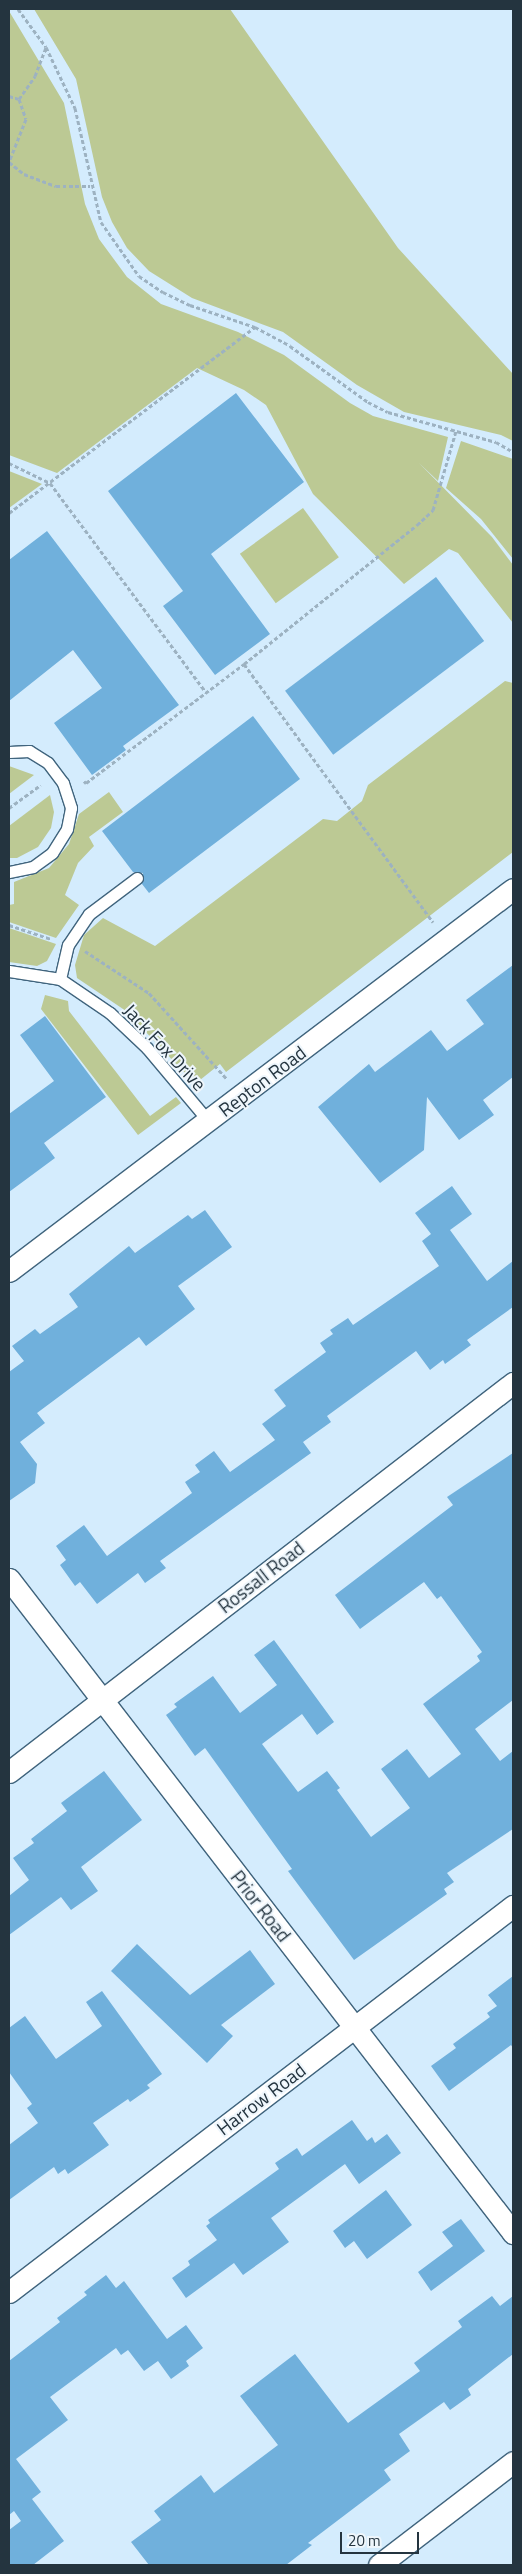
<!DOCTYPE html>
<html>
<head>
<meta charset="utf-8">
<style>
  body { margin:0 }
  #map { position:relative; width:522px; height:2574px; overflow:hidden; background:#d4ecfd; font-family:"Titillium Web",sans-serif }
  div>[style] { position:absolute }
  .green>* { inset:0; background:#bcc994; transform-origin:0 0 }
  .building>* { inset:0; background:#70b0dc; transform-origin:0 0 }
  .path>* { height:3px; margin-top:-1.5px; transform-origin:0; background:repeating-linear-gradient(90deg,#9db2c1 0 4px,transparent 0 6.5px) }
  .roads { filter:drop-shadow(1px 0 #40647d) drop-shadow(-1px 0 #40647d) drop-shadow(0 1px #40647d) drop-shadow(0 -1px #40647d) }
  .service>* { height:11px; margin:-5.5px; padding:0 5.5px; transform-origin:5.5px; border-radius:5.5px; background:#fff }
  .minor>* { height:21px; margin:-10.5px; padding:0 10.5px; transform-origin:10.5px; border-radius:10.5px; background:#fff }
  span { translate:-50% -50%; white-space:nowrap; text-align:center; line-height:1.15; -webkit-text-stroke:4px #eef6fc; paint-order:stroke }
  .street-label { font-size:19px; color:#24343f }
  .frame { position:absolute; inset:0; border:10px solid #24343f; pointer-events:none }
  .scale { position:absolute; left:340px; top:2532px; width:79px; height:22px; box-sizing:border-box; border:2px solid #24343f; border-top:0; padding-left:6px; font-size:15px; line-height:18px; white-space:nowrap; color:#24343f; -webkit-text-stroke:4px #eef6fc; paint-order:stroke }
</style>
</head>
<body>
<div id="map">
  <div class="green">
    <i style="clip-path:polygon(34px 9px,230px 9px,398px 248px,513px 374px,513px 441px,501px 435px,404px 412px,357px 385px,283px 332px,192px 298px,149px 271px,127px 248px,112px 222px,102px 197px,76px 79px)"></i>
    <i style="clip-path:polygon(9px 11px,64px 103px,85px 204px,99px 239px,127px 277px,161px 304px,238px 332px,284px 355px,350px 403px,373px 416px,448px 437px,438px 481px,419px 463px,492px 537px,513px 565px,513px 623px,458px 553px,449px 549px,404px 584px,313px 494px,266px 405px,244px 390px,197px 368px,57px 473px,9px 455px)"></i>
    <i style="clip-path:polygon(461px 441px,513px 459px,513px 559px,481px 519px,446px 488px)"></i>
    <i style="clip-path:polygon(9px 471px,42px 484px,9px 508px)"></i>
    <i style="left:303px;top:508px;width:61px;height:78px;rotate:54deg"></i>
    <i style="clip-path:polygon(505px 681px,513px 683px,513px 852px,226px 1072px,220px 1064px,195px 1084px,126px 1011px,77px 978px,75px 965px,84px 935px,103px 918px,155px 946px,323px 819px,337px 821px,362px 801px,368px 785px)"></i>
    <i style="clip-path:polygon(9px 766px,34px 775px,9px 794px)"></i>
    <i style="clip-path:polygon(109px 792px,123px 812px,89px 837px,94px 846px,78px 863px,65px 895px,79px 905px,56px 938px,9px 922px,9px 905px,14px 904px,14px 882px,49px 868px,69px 844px,79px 814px)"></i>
    <i style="clip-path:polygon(50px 795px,54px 812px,51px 828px,38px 847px,17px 858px,9px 858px,9px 826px)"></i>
    <i style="clip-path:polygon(9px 928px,56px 944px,47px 961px,37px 966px,9px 962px)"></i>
    <i style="clip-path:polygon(45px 995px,68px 1001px,69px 1011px,150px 1116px,176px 1097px,181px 1103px,138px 1135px,41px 1009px)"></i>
  </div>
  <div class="building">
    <i style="clip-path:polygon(236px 393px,304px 482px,211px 554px,270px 634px,215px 675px,163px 606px,183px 591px,108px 491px)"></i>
    <i style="clip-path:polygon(47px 531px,179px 705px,123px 746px,126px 750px,92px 775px,54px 723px,102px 688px,73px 650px,9px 701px,9px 560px)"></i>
    <i style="left:436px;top:577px;width:80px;height:189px;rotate:53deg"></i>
    <i style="clip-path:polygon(253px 716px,300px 779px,149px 893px,142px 884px,143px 873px,133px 872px,102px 831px)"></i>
    <i style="clip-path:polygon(513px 965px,513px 1077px,483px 1100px,494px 1115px,459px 1140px,427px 1097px,424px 1150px,380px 1183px,318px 1107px,369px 1064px,375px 1072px,431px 1030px,447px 1051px,484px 1024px,466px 1000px)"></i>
    <i style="clip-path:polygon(45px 1016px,106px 1097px,44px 1143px,55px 1158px,9px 1192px,9px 1114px,54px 1081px,20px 1035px)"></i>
    <i style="clip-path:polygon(452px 1186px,472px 1214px,450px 1230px,487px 1281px,513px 1261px,513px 1307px,467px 1340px,471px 1345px,445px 1364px,443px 1360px,430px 1370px,416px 1351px,327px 1416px,331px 1422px,303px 1442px,311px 1453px,160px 1561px,166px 1568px,145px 1583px,138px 1573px,97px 1604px,80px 1582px,75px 1586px,60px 1565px,66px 1560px,56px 1546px,84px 1525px,107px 1556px,192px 1493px,185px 1482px,200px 1472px,195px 1465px,214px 1451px,230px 1472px,275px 1440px,262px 1424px,286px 1406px,274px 1390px,326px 1352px,320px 1343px,333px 1334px,330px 1330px,348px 1318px,353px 1325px,439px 1266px,422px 1241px,431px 1234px,415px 1213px)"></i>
    <i style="clip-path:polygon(205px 1210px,232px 1247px,178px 1286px,195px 1309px,146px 1346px,139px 1337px,37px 1413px,45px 1423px,20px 1442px,37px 1464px,35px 1483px,9px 1501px,9px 1372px,24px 1361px,12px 1346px,35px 1329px,40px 1334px,78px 1307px,69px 1294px,129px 1246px,135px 1253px,188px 1215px,192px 1219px)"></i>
    <i style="clip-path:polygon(513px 1453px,513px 1700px,475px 1729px,500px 1761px,513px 1751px,513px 1829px,447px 1873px,454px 1882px,444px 1889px,447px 1894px,354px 1960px,288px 1871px,292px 1869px,205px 1748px,195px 1756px,166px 1715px,177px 1707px,174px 1704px,213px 1676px,240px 1713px,277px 1685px,254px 1655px,274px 1640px,334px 1722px,317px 1735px,302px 1714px,262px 1744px,298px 1792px,327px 1771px,340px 1788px,337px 1790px,371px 1837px,410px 1808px,381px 1769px,407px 1749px,429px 1778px,461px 1754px,423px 1704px,480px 1661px,477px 1656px,482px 1652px,441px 1596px,437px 1599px,424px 1582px,360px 1629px,335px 1595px,453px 1505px,447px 1497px)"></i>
    <i style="clip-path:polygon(104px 1771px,142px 1820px,81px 1867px,98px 1891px,71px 1910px,61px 1897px,9px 1935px,9px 1896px,29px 1880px,13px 1858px,34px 1843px,31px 1839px,67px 1811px,61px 1803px)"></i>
    <i style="clip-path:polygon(137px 1944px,190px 1995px,250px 1950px,275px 1984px,221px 2025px,233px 2036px,207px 2063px,111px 1971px)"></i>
    <i style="clip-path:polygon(513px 1976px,513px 2048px,511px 2045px,449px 2091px,431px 2066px,456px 2048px,453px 2044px,490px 2017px,487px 2013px,497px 2006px,488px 1995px)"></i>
    <i style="clip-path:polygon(102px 1991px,162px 2074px,147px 2085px,150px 2088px,130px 2102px,128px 2099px,93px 2123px,109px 2145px,68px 2174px,65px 2169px,58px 2174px,54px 2167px,9px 2200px,9px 2145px,38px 2123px,27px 2108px,32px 2104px,9px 2072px,9px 2028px,25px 2016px,56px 2059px,102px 2026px,86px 2002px)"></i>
    <i style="clip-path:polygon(352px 2120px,367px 2141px,372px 2137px,375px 2143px,387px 2134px,401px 2153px,359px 2184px,345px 2164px,271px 2218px,289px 2242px,243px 2275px,234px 2263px,186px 2298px,172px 2278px,190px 2265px,188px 2261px,217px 2240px,206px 2226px,210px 2223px,208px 2220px,279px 2169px,275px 2163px,297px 2148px,302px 2156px)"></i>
    <i style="clip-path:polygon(386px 2190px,412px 2225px,367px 2259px,354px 2241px,345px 2248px,333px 2231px)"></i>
    <i style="clip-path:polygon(461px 2219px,485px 2251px,431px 2291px,418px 2272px,453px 2246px,442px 2232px)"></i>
    <i style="clip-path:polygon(106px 2275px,116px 2288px,124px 2281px,167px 2339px,186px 2325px,203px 2348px,186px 2361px,189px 2366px,171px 2379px,158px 2361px,144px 2371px,128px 2350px,121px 2355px,116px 2348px,50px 2397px,68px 2420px,16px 2459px,41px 2492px,32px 2499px,64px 2541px,33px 2565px,9px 2565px,9px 2530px,21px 2521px,14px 2511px,9px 2515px,9px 2361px,60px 2322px,57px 2318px,87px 2295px,84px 2292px)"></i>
    <i style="clip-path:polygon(492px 2296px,500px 2306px,513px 2296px,513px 2354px,468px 2389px,471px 2395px,450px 2410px,444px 2402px,399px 2434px,410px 2451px,384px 2470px,391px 2480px,308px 2543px,312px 2545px,286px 2565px,149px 2565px,131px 2542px,161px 2520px,154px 2511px,201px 2475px,214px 2493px,278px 2445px,240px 2396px,295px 2354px,348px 2423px,420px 2371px,414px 2363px,462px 2327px,458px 2321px)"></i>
  </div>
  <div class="path">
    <i style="left:18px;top:9px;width:47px;rotate:53.6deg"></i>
    <i style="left:46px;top:47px;width:68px;rotate:64.6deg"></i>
    <i style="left:75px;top:108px;width:117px;rotate:77.2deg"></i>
    <i style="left:101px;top:222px;width:66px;rotate:54.9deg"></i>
    <i style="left:139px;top:276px;width:29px;rotate:34deg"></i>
    <i style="left:163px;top:292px;width:30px;rotate:26deg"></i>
    <i style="left:190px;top:305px;width:69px;rotate:18.7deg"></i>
    <i style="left:255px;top:327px;width:40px;rotate:28deg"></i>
    <i style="left:290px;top:346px;width:96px;rotate:35.7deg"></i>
    <i style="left:368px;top:402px;width:22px;rotate:27deg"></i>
    <i style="left:388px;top:412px;width:112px;rotate:15.5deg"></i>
    <i style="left:496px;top:442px;width:20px;rotate:30deg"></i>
    <i style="left:9px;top:96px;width:10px;rotate:17deg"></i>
    <i style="left:19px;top:99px;width:21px;rotate:71deg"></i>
    <i style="left:26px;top:119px;width:46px;rotate:111.6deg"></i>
    <i style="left:19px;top:99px;width:28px;rotate:-55deg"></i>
    <i style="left:35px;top:76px;width:31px;rotate:-69deg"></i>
    <i style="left:9px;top:162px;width:19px;rotate:39deg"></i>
    <i style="left:24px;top:174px;width:34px;rotate:21deg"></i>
    <i style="left:56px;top:186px;width:34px"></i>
    <i style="left:9px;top:463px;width:46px;rotate:26deg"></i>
    <i style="left:50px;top:483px;width:261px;rotate:53.3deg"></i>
    <i style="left:9px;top:513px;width:308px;rotate:-37.1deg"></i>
    <i style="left:244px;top:664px;width:320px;rotate:53.8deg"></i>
    <i style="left:84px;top:781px;width:3px;rotate:45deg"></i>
    <i style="left:86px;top:783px;width:198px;rotate:-37deg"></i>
    <i style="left:244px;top:664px;width:222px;rotate:-38.8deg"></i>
    <i style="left:417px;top:525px;width:22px;rotate:-43deg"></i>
    <i style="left:433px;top:510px;width:82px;rotate:-73.8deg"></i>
    <i style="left:9px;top:808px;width:39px;rotate:-36deg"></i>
    <i style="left:9px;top:925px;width:44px;rotate:18.4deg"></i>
    <i style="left:85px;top:951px;width:77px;rotate:33.3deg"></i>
    <i style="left:149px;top:993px;width:115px;rotate:47.8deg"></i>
  </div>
  <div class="roads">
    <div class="service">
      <i style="left:9px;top:752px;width:20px;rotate:-3deg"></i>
      <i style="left:29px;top:751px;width:22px;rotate:32deg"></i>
      <i style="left:48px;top:763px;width:25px;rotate:53deg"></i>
      <i style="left:63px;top:783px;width:26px;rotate:72deg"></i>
      <i style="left:71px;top:808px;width:21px;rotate:101deg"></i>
      <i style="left:67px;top:829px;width:28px;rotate:122deg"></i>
      <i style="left:52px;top:853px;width:24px;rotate:144deg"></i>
      <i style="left:33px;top:867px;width:25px;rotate:168deg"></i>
      <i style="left:9px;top:971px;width:52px;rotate:8.9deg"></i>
      <i style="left:60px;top:979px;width:60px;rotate:34.2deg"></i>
      <i style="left:110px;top:1013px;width:51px;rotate:43.4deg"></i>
      <i style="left:147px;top:1048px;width:97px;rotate:50deg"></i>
      <i style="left:60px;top:979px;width:35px;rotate:-77deg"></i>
      <i style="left:68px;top:945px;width:37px;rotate:-56deg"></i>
      <i style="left:89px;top:914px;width:60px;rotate:-36.9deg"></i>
    </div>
    <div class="minor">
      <i style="left:9px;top:1271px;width:632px;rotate:-37.16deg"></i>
      <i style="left:9px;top:1579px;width:826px;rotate:52.38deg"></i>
      <i style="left:9px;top:1772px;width:637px;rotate:-37.66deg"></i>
      <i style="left:9px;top:2292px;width:635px;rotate:-37.45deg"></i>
      <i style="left:379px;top:2565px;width:169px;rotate:-37.5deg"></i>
    </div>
  </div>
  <div class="street-label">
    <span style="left:165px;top:1047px;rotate:47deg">Jack Fox Drive</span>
    <span style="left:262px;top:1081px;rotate:-37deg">Repton Road</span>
    <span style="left:261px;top:1577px;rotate:-38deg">Rossall Road</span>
    <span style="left:261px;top:1906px;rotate:52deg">Prior Road</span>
    <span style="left:261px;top:2099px;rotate:-37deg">Harrow Road</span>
  </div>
  <div class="frame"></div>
  <div class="scale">20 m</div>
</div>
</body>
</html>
